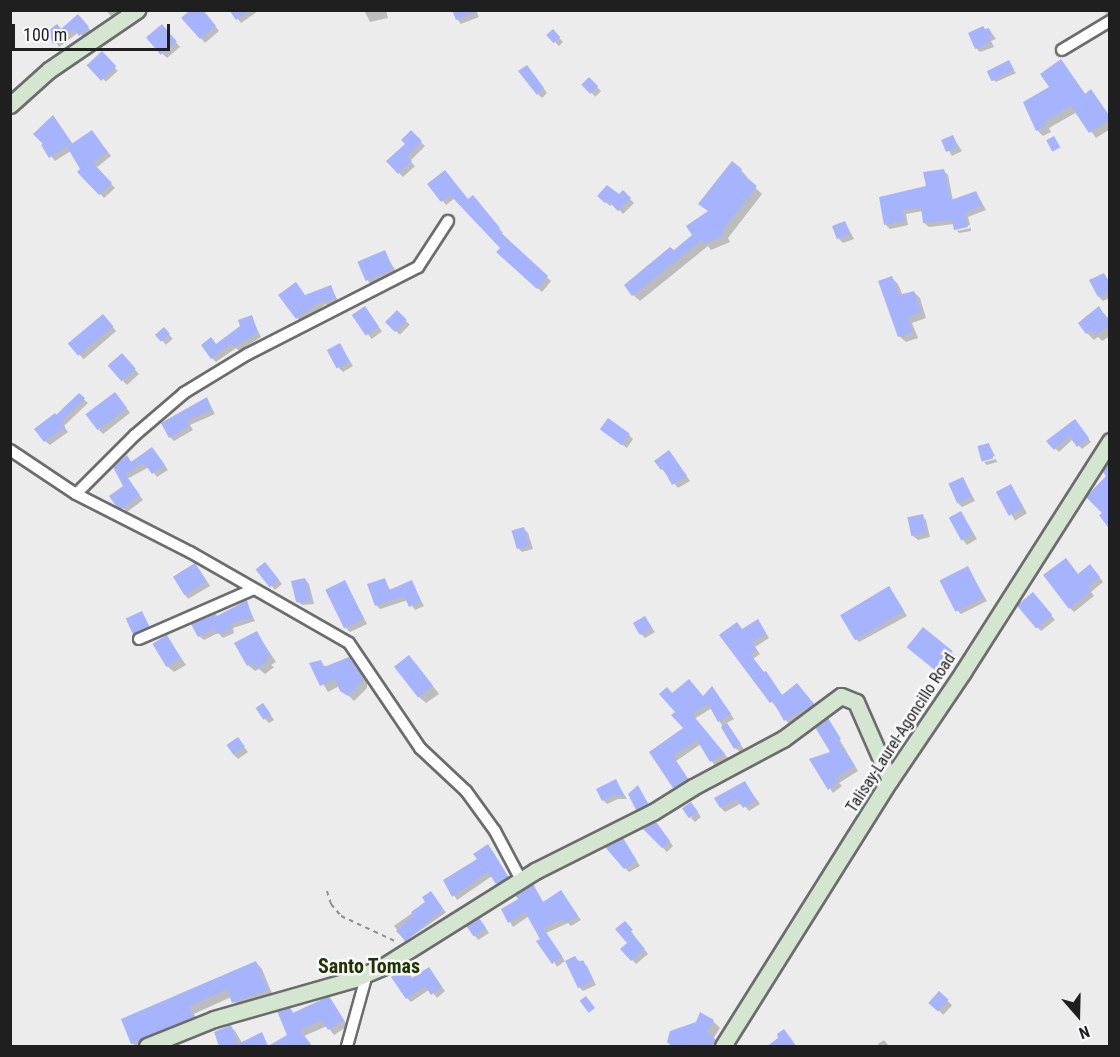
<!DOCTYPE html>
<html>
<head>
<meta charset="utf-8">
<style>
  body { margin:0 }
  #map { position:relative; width:1120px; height:1057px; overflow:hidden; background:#ececed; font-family:"Roboto Condensed",sans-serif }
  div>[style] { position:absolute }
  .shadow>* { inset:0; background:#0003; transform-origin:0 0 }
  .building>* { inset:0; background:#a5b4fc; transform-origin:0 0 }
  .path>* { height:2px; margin-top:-1px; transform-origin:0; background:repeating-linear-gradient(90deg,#909091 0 4.5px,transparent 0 9px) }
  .roads { filter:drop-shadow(2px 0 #6c6c6d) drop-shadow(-2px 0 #6c6c6d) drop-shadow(0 2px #6c6c6d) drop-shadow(0 -2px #6c6c6d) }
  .street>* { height:10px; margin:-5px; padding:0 5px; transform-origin:5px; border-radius:5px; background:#fff }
  .secondary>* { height:15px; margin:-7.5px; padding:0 7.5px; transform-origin:7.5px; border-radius:7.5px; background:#d5e6d0 }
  span { translate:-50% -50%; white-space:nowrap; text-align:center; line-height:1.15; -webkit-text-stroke:5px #f9fafb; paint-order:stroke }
  .street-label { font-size:16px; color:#1f1f20 }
  .quarter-label { font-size:20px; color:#213400; font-weight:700 }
  .frame { position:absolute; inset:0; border:12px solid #1f1f20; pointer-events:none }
  .north { position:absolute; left:1048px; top:985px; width:60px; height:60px; -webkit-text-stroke:4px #f9fafb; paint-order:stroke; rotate:160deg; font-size:16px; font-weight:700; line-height:24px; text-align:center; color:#1f1f20 }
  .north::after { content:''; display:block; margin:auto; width:21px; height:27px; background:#1f1f20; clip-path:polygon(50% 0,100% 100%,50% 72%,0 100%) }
  .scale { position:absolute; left:12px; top:24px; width:158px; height:27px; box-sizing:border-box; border:3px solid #1f1f20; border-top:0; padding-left:8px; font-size:18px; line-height:21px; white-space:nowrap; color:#1f1f20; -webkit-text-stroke:4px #f9fafb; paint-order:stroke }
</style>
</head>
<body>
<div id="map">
  <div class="shadow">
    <i style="clip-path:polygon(106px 10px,123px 10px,114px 20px)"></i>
    <i style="clip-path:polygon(202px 10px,219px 31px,205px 43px,184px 18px)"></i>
    <i style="clip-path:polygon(231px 10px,258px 10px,258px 11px,241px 23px)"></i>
    <i style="clip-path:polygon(364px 10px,386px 10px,388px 18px,370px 22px)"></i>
    <i style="clip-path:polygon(476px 10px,479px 17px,461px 24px,457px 19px)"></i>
    <i style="clip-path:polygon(1104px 10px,1110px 10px,1110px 17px,1106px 14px)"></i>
    <i style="clip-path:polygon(78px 16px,92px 32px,85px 39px,79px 32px,59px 47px,50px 32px,62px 30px)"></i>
    <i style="clip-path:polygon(989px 29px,996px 39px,991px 41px,994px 47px,980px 52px,976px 48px)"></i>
    <i style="clip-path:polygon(166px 30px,180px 47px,167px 58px,163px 54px)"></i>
    <i style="clip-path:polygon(553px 31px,563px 42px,559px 46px,548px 35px)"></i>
    <i style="left:102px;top:54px;width:23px;height:16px;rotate:47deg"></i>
    <i style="clip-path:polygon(1061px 61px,1086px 95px,1091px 91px,1110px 116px,1110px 129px,1096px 138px,1077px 112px,1049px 128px,1051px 132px,1043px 136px,1037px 130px)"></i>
    <i style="clip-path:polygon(1008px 62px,1016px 73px,996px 82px,992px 79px)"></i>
    <i style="clip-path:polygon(531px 71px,547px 93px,542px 98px,538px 94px)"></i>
    <i style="left:589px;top:79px;width:17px;height:8px;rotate:45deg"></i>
    <i style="clip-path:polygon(53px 117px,73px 145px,96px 136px,111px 156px,96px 168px,115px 188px,104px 198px,80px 172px,82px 169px,71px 151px,55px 161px,43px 146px)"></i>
    <i style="clip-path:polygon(411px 132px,425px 146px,410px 161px,415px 166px,403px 177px,388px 161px,407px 144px)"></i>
    <i style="clip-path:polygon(952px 136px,962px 151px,952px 156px,943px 141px)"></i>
    <i style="clip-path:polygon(741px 170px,747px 177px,746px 179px,762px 194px,728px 238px,730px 242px,711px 250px,708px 246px,640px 301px,633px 295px,674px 252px,694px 235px,709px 212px,700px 204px)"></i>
    <i style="clip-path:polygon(944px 171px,948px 175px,953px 201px,976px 192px,986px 210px,968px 217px,970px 225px,956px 230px,954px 224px,929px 227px,924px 223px,923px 211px,906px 214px,908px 225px,890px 229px,886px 225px,881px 198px,927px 187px)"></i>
    <i style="clip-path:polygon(429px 184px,469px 201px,477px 202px,503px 233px,501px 235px,551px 281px,542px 292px,498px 252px,502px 248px,455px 198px,446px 205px)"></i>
    <i style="clip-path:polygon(623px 192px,634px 203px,623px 214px,613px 203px,610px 206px,603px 200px,619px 196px)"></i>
    <i style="clip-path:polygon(845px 222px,854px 239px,843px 243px,839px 239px)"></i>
    <i style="clip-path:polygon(971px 228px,971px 231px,959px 233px,957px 231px)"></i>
    <i style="clip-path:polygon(384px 252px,397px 273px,372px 285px,368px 281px)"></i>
    <i style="clip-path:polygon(1104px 275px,1110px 282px,1110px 298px,1103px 301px,1099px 297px)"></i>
    <i style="clip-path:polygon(892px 278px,898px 284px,903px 296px,914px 292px,920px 298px,926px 318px,912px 323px,918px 338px,906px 342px,899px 336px)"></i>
    <i style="clip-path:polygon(330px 287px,339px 302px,328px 307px,326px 304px,301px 322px,280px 296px,306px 296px)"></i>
    <i style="left:365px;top:308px;width:29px;height:13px;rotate:54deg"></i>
    <i style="clip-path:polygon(1099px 308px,1110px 320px,1110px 336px,1102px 341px,1098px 337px,1094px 340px,1087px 333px,1085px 317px)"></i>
    <i style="left:397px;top:312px;width:18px;height:14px;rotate:45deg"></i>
    <i style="left:103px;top:316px;width:20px;height:43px;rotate:49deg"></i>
    <i style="clip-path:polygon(251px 316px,261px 337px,239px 351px,236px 348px,216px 362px,212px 358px)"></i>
    <i style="left:164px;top:329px;width:13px;height:9px;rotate:48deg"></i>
    <i style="clip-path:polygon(339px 344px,353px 366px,343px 372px,339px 368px)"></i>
    <i style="clip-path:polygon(126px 360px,139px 374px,127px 385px,123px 381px)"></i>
    <i style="clip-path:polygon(79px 395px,88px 403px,64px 426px,68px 432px,50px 445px,45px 441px)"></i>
    <i style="clip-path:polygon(119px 398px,130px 413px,103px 434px,99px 430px)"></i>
    <i style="clip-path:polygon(207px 399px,215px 414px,190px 425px,193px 430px,174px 441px,170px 437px)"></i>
    <i style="clip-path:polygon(1078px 425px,1091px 442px,1082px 449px,1073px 439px,1059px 452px,1048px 441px)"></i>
    <i style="clip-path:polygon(606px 433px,629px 435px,633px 439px,627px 448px)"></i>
    <i style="clip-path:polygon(989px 444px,995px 456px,983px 461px,983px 460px)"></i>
    <i style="clip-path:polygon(156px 453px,168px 470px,157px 477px,149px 467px,127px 479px,143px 500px,127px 512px,111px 497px,125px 486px,115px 468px,127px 457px,132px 463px)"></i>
    <i style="clip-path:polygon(673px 457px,690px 481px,678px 488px,662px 469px)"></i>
    <i style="clip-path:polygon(996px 459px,997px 462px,987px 465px,984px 462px)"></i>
    <i style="clip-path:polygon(963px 478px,975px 501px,962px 507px,958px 503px)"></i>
    <i style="left:1010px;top:485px;width:33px;height:14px;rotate:59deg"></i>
    <i style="clip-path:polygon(961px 513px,977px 539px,967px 545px,963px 540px)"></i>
    <i style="clip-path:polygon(922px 516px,926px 520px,930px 537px,918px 540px,913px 536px)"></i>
    <i style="clip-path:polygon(524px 529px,528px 533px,533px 549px,522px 552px,518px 548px,513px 532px)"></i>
    <i style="clip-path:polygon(269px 568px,282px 584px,275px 590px,258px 570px)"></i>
    <i style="clip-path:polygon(967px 568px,987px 601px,961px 614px,957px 610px)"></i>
    <i style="clip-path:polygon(199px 569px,210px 586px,188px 599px,174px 577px)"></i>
    <i style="clip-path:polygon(1094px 570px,1103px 582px,1091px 592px,1094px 596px,1074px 612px,1070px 608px,1079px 575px)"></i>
    <i style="clip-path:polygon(305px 579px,309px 584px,314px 604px,302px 605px,298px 601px)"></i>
    <i style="clip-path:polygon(384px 580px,391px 591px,411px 582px,424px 606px,415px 610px,408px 600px,380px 609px,376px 605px)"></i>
    <i style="clip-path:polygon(345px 582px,367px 624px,350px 632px,346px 628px)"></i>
    <i style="clip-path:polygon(889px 587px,907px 616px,859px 642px,855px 638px)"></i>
    <i style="clip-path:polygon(1037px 598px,1055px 620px,1041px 631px,1037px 627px)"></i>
    <i style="clip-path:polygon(246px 602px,255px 621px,233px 628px,234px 633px,223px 638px,218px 633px,204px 640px,199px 636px,218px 617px)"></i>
    <i style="clip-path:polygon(142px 613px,152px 631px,138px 637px,134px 633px)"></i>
    <i style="clip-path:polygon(645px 618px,655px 632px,645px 638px,641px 634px)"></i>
    <i style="clip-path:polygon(758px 621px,769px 638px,755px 647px,760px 654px,753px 659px,783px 696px,801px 689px,817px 708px,789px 724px,721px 636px,743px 630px)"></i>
    <i style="clip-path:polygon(923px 629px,956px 656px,941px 675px,912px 651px)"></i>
    <i style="clip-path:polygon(257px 633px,276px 662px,271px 665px,274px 667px,265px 674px,259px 669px,255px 671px,248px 665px)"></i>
    <i style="clip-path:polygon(167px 637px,186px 665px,174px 672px,167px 666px)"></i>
    <i style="clip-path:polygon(349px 658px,367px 682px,367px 688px,354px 701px,339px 686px,328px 692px,311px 664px,320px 662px,327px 668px)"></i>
    <i style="clip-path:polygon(416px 664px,439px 694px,426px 703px,419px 697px)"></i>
    <i style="clip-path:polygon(716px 693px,734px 719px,725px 724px,744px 749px,740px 752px,735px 748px,712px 708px,694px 719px,728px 758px,715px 766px,701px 744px,676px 761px,691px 783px,678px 791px,651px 753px,685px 728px,677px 712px,672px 695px,704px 698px)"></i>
    <i style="clip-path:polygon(267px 709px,274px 720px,269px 723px,265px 719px)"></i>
    <i style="clip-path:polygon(828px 720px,858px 771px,839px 783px,842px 786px,833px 793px,811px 760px,832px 752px)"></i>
    <i style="clip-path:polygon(238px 739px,248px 752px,238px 759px,234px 755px)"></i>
    <i style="clip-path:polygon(616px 781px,627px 799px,618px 799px,607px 804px,603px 800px)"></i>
    <i style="clip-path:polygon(745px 783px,760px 804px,749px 811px,742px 803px,725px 812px,721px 808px)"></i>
    <i style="clip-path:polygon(638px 787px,651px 808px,641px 813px,637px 809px)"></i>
    <i style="clip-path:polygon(695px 808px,701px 817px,695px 822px,691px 818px)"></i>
    <i style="clip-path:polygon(660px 828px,673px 846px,667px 852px,645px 829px)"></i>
    <i style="clip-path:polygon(623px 840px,640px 866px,629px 872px,625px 868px)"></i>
    <i style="clip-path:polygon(492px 850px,511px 881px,501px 887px,492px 876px,457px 900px,445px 881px)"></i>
    <i style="clip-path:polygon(532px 886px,544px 903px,561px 892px,581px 920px,571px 926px,568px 923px,546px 933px,565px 961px,557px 967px,529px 916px,513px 927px,503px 910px,520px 900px)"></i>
    <i style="left:435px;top:897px;width:19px;height:50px;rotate:55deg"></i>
    <i style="clip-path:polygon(625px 923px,648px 954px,636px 964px,622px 949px,629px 944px)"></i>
    <i style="clip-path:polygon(483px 924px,489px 933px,478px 940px,468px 926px)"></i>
    <i style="clip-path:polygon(575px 958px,587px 966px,596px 985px,583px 991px,579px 987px)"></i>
    <i style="clip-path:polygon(256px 962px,262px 969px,273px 996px,240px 1009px,231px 997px,194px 1014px,198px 1023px,145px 1046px,136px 1046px,132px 1043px)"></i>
    <i style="clip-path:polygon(409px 973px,413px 979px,432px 973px,445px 991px,437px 998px,430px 989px,411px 1002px,407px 998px)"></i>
    <i style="left:939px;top:993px;width:18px;height:13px;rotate:43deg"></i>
    <i style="clip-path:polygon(328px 998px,348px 1026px,334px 1035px,327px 1026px,304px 1036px,289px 1036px,290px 1009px,294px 1014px)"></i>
    <i style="clip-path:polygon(713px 1021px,720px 1028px,713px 1039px,720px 1046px,673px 1046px)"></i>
    <i style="clip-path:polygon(231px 1027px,235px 1031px,244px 1046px,220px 1045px)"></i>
    <i style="clip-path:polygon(884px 1040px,889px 1046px,878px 1046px,878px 1044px)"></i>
  </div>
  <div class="building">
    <i style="clip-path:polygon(190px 10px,203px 10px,216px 26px,200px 39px,181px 18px)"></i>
    <i style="clip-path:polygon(229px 10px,250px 10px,236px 20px)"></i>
    <i style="clip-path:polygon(452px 10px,479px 10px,479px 11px,456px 20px)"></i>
    <i style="clip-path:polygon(78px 14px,89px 27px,79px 36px,74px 29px,53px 44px,48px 31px,57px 24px,61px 29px)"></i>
    <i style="left:162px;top:24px;width:23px;height:21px;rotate:50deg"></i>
    <i style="clip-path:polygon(983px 26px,985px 29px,989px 28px,992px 35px,988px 37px,991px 42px,975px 49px,968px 33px)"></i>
    <i style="left:553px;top:29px;width:11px;height:9px;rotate:49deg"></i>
    <i style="left:102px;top:51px;width:21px;height:21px;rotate:47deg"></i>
    <i style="clip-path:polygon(1061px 59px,1085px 94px,1091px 89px,1110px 117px,1110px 119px,1089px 133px,1071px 106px,1044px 122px,1046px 126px,1036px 131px,1023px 102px,1049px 87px,1040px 74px)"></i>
    <i style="left:1009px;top:60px;width:11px;height:25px;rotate:63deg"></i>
    <i style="clip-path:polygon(527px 65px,544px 88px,537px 95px,518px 71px)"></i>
    <i style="left:589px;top:77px;width:13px;height:11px;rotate:45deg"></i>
    <i style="clip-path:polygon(53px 115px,72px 143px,49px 158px,41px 145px,43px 144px,33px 134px)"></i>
    <i style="clip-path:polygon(92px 130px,107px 152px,93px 163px,112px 183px,99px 195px,77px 172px,80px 169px,67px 147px)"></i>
    <i style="clip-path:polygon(411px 130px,422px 141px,407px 156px,412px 161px,398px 174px,386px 161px,405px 144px,401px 140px)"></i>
    <i style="left:953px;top:135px;width:13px;height:13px;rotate:67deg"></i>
    <i style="left:1054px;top:136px;width:13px;height:9px;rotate:61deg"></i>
    <i style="clip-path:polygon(732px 161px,742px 169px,740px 172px,757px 186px,722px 231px,724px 235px,704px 244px,702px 240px,632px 296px,624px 285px,670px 247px,674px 250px,692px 235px,686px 226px,708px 211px,698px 204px)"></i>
    <i style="clip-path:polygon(944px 169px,951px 200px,976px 191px,982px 205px,965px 213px,968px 227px,954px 230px,952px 220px,923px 223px,921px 207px,903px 210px,905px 221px,884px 225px,879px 197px,926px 186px,923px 172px)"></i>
    <i style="clip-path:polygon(445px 170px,468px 199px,473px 195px,500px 228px,498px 230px,548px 276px,537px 289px,496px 252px,500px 248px,450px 195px,441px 202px,427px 184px)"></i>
    <i style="clip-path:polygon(607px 185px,619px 194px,623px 190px,631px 198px,618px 211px,608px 201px,605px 203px,597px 196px)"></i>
    <i style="left:845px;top:221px;width:14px;height:14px;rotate:69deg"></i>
    <i style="left:385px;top:250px;width:21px;height:30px;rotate:67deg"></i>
    <i style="clip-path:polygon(1104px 273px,1110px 284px,1110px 292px,1098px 297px,1089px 280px)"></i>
    <i style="clip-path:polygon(892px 276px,899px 295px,914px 291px,921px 312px,907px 317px,913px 332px,898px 337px,878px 281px)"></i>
    <i style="clip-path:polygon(296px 282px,305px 295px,331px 285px,336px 298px,322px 303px,321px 301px,296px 319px,278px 295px)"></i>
    <i style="left:365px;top:306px;width:25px;height:16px;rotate:56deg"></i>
    <i style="clip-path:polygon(1099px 306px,1110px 325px,1095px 335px,1092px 330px,1086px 334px,1078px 323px)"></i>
    <i style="left:397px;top:310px;width:14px;height:17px;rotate:45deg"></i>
    <i style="left:103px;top:314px;width:16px;height:46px;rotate:50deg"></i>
    <i style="clip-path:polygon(252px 315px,258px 333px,234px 347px,231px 344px,211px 359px,201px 345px,211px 337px,216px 344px,240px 326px,238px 320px)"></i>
    <i style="left:164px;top:327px;width:9px;height:12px;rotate:49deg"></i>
    <i style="left:340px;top:343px;width:21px;height:15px;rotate:62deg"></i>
    <i style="left:122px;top:353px;width:21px;height:19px;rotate:49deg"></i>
    <i style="left:115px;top:392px;width:20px;height:37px;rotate:53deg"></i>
    <i style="clip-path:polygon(79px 393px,85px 398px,61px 422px,65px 427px,44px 442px,34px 429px,55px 413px,56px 415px)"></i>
    <i style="clip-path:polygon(207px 397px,212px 410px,187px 420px,190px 426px,169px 438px,161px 423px)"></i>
    <i style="left:608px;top:418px;width:27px;height:14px;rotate:36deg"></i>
    <i style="clip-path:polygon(1075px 419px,1089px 438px,1077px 447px,1069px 436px,1054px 450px,1046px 441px)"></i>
    <i style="left:989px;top:443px;width:16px;height:12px;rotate:75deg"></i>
    <i style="clip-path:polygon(152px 447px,165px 465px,152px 474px,144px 463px,125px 474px,140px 495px,122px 509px,116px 506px,109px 496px,123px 486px,113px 467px,127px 455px,131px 462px)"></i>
    <i style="clip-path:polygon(669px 450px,687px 476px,672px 485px,663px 469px,661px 470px,654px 461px)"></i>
    <i style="clip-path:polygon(1110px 460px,1110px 530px,1099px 515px,1102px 513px,1086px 497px,1106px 476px,1102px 471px)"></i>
    <i style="left:963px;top:477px;width:22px;height:16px;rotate:66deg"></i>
    <i style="left:1011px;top:484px;width:27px;height:17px;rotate:62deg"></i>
    <i style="left:961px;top:511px;width:26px;height:14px;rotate:61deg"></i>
    <i style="left:923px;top:514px;width:19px;height:16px;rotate:78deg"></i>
    <i style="left:524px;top:527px;width:19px;height:13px;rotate:74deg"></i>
    <i style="clip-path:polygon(1066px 558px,1078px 574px,1090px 564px,1100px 577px,1088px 587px,1091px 591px,1069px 609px,1043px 575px)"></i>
    <i style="left:265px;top:562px;width:23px;height:12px;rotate:52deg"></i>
    <i style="left:195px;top:563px;width:22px;height:26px;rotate:58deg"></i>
    <i style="left:968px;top:566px;width:35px;height:32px;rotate:63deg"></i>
    <i style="clip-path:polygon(305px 578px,311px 600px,300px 603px,296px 602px,291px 581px)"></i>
    <i style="clip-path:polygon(385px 578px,389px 590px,412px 580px,421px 601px,409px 607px,404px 596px,375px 606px,367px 584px)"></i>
    <i style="left:345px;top:580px;width:43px;height:22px;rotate:64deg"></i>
    <i style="left:889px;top:586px;width:29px;height:57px;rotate:59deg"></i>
    <i style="left:1033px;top:592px;width:30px;height:21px;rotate:50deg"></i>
    <i style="clip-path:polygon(247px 600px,252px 617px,230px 624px,231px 629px,217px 634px,215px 628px,198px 637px,191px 624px,216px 614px,217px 616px)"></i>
    <i style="left:142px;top:611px;width:17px;height:18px;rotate:65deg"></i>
    <i style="left:645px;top:616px;width:14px;height:14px;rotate:60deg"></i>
    <i style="clip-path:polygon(758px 619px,766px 633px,752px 643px,757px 650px,750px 654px,764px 672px,766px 671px,782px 695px,797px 683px,814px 704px,784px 721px,773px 701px,770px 703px,719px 635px,737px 622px,742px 629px)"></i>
    <i style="left:923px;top:627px;width:38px;height:26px;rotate:39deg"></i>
    <i style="clip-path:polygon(257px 631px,270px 655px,265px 658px,269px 660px,257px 668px,251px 663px,247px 666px,234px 643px)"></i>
    <i style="left:167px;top:635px;width:27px;height:17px;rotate:59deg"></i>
    <i style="left:409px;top:655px;width:39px;height:19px;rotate:52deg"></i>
    <i style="clip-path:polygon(349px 657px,361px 675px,362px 682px,348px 696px,340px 691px,335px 679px,320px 686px,309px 663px,321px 660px,324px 667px)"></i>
    <i style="clip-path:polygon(689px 679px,703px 696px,712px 686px,731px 714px,718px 722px,708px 704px,692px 714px,725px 754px,710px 762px,697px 740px,673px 756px,688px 779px,673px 788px,649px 752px,683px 728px,671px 715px,675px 712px,659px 694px,667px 687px,672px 693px)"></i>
    <i style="left:263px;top:703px;width:14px;height:9px;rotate:56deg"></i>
    <i style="clip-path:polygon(828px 718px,841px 739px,838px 741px,855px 766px,836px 778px,838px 781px,828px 790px,809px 759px,830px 752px,815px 727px)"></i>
    <i style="clip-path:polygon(727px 723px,741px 744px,734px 749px,721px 727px)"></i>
    <i style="left:238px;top:737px;width:12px;height:14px;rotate:55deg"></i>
    <i style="clip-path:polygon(616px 779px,624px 796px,614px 795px,602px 801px,596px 789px)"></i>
    <i style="clip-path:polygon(745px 781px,756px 800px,743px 808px,737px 799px,720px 808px,714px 798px)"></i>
    <i style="clip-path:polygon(638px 785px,648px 804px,636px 810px,628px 794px)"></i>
    <i style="left:691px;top:802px;width:12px;height:11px;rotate:55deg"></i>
    <i style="clip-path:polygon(656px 822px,670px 841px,662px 848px,643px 829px)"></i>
    <i style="clip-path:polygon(623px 838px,637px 861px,624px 869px,605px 847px)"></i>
    <i style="clip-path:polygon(488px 844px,508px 877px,496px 884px,488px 872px,452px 897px,443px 880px,477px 859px,473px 854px)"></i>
    <i style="clip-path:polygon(533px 884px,543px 902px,561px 890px,578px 916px,565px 923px,563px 919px,543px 928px,562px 956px,552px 964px,536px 941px,540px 939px,525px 912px,508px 923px,501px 909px,518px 899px,515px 895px)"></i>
    <i style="clip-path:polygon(431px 891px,443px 909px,406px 941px,396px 931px,413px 915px,411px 912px,425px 902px,422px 897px)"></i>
    <i style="left:479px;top:918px;width:12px;height:15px;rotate:55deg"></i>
    <i style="clip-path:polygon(625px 921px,633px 930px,630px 932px,645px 949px,631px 961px,620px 949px,627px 943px,615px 929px)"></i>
    <i style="clip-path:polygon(575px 956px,579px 962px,583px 960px,593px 980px,578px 988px,565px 961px)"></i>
    <i style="clip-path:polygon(256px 961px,268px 990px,232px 1003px,227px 989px,189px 1007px,193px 1017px,131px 1044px,121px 1019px)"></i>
    <i style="clip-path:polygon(405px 967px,412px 978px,429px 967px,442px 987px,431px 995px,425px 986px,406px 999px,391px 977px)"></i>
    <i style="left:939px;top:991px;width:13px;height:16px;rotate:42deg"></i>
    <i style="clip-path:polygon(329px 996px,344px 1020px,328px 1030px,322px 1020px,300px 1030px,313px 1047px,219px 1046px,214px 1032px,231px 1025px,238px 1044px,262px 1032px,268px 1046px,287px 1035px,277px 1011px,290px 1007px,293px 1013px)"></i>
    <i style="left:586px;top:996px;width:15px;height:8px;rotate:53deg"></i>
    <i style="clip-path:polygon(700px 1012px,714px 1020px,707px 1032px,716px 1040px,711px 1047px,673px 1047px,667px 1042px,670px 1031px,696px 1022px)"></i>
    <i style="clip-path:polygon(784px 1029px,797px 1047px,766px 1047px,778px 1038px,777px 1034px)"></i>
  </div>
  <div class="path">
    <i style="left:327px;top:891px;width:14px;rotate:73deg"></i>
    <i style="left:331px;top:904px;width:16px;rotate:50deg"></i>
    <i style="left:341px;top:916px;width:62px;rotate:24.9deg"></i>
  </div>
  <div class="roads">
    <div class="street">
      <i style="left:1062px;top:50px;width:56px;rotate:-31.1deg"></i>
      <i style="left:10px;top:450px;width:79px;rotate:33.7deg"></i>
      <i style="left:76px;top:494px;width:128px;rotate:27deg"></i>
      <i style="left:190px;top:552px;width:183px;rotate:29.8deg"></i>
      <i style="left:349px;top:643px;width:127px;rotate:55.9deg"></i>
      <i style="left:420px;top:748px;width:63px;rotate:43.1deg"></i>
      <i style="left:466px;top:791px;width:49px;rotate:54.1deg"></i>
      <i style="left:495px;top:831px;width:55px;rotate:62deg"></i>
      <i style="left:76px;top:494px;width:83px;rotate:-45deg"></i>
      <i style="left:135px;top:435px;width:65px;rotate:-40.6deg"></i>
      <i style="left:184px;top:393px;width:75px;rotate:-31.4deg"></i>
      <i style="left:248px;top:354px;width:191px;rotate:-27.1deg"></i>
      <i style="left:418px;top:267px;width:55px;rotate:-56.9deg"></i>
      <i style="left:139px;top:639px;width:125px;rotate:-23.5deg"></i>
      <i style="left:347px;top:1046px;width:75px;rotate:-74.5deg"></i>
    </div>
    <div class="secondary">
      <i style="left:10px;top:105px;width:52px;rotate:-41.9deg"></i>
      <i style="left:49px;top:70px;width:107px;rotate:-34.3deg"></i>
      <i style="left:147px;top:1046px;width:72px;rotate:-21.9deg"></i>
      <i style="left:214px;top:1019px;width:146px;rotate:-15.9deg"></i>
      <i style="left:354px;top:979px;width:30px;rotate:-23deg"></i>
      <i style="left:382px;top:967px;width:181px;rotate:-32.1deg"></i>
      <i style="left:535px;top:871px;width:132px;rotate:-26.6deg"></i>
      <i style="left:653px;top:812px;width:47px;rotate:-32deg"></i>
      <i style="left:693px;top:787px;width:102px;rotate:-28.1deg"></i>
      <i style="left:783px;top:739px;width:72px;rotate:-36.6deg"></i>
      <i style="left:841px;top:696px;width:16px;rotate:22deg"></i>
      <i style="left:856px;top:702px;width:85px;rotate:66.4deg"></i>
      <i style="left:723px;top:1046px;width:314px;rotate:-57.9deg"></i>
      <i style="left:890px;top:780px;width:130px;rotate:-55.9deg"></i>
      <i style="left:963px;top:672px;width:274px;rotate:-57.5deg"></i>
    </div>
  </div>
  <div class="street-label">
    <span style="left:901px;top:733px;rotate:-57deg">Talisay-Laurel-Agoncillo Road</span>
  </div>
  <div class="quarter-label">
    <span style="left:369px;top:966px">Santo Tomas</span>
  </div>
  <div class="frame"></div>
  <div class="north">N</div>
  <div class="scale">100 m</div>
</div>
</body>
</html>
